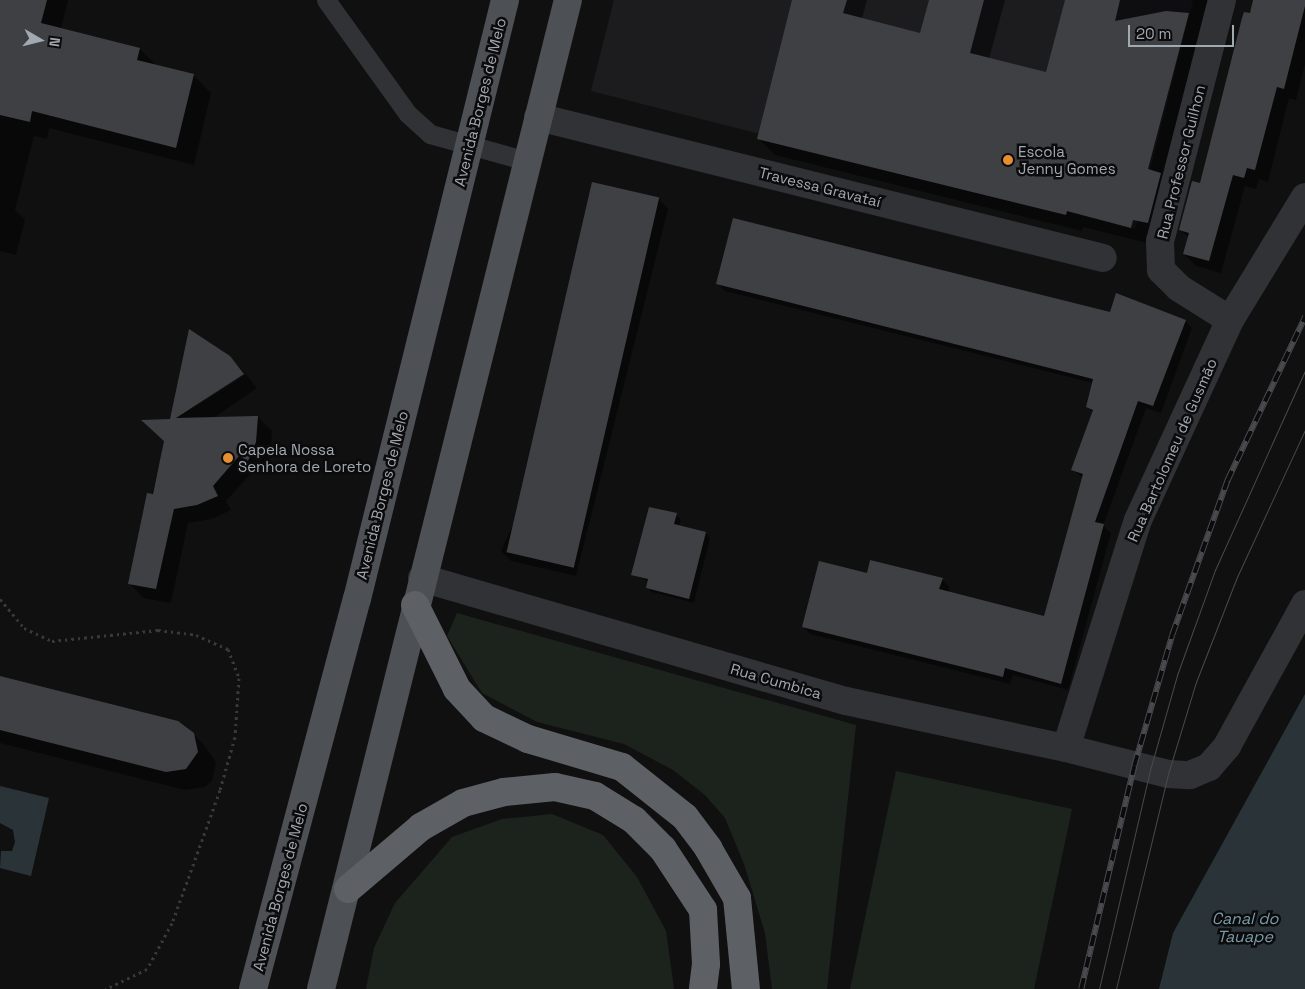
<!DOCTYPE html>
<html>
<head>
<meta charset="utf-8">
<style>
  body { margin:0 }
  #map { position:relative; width:1305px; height:989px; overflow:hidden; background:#101011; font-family:"Space Grotesk",sans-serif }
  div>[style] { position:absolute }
  .built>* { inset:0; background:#1c1c1e }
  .green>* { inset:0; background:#1c231c }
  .water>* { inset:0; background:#2a3438 }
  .shadow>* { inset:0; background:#0007 }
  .building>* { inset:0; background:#3f4044; transform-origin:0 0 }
  .path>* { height:3px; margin-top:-1.5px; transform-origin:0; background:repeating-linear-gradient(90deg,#37393c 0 2.5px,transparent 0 6.5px) }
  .lane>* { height:19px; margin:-9.5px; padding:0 9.5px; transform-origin:9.5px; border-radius:9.5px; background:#313236 }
  .street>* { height:28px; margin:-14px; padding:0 14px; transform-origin:14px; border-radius:14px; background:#313236 }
  .primary>* { height:28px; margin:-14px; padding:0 14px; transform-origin:14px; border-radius:14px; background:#4d5054 }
  .highway>* { height:28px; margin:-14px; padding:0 14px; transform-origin:14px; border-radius:14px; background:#5d6166 }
  .tram>* { height:1px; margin:-0.5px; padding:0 0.5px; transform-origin:0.5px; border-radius:0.5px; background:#484a4e }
  .rail>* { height:5.5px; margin-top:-2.75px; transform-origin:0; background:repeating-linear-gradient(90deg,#0b0b0c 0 11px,#484a4e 0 22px); box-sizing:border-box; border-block:1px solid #484a4e }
  .dots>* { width:14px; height:14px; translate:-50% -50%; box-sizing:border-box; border:2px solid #0b0b0c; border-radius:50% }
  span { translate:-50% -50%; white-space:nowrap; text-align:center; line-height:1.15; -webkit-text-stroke:5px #0b0b0c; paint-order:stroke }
  .street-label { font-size:15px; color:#a1a9b1 }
  .poi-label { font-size:15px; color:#a1a9b1 }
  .left { translate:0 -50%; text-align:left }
  .water-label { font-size:16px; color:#7a9bab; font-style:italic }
  .north { position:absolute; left:15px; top:15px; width:50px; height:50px; -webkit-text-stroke:4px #0b0b0c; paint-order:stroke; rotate:98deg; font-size:14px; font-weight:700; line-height:20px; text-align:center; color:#a1a9b1 }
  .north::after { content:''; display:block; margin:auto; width:18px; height:22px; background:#a1a9b1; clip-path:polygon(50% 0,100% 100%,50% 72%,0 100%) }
  .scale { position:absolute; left:1128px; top:25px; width:106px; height:22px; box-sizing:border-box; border:2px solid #a1a9b1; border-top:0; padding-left:6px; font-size:15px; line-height:18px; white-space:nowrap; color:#a1a9b1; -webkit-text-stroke:4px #0b0b0c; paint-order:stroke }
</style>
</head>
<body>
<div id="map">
  <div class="built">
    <i style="clip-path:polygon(614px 0,1193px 0,1135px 229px,591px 91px)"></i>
  </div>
  <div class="green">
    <i style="clip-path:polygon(457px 613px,856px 725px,827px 989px,772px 989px,765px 933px,744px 864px,725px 818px,705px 795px,673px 770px,624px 744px,537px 722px,482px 693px,447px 636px)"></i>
    <i style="clip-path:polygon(896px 771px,1072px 809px,1034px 989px,850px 989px)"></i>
    <i style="clip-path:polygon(552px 814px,603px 835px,637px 877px,666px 931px,674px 989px,366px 989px,374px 948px,395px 903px,452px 837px,502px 819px)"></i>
  </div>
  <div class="water">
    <i style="clip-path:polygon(1305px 694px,1305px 989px,1159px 989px,1173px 933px)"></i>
    <i style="clip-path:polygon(0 786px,49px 798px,31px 876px,0 868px,1px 851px,12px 851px,15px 842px,13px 830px,0 823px)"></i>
  </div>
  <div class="shadow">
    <i style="clip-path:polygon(0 0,68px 0,61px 29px,140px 49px,157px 66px,194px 76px,211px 93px,194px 165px,49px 128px,47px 139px,34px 136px,15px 210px,25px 220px,16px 255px,0 251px)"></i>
    <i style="clip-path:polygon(793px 0,867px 0,862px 19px,921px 34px,930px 0,1005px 0,989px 59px,1047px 74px,1066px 0,1213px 0,1147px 243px,1083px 227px,1082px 231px,775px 155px,758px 138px)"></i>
    <i style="clip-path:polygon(1255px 0,1305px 0,1305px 64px,1296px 100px,1289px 98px,1268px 182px,1259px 179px,1256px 189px,1245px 186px,1221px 273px,1196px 266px,1184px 254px,1189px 238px,1180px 230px,1201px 185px)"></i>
    <i style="clip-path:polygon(659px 199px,668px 209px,576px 576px,511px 561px,501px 551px)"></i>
    <i style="clip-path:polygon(718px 284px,1111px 314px,1185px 321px,1192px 328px,1161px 413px,1146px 408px,1103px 526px,1111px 533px,1068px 690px,1013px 675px,1010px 684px,810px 634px,803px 626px,868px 575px,942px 579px,949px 586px,948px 593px,1045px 618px,1083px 478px,1073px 470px,1093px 413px,1087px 406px,1093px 383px,725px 291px)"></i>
    <i style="clip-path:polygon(229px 357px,244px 372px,189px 411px,246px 374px,257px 388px,212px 419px,258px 417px,272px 431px,270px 457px,263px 474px,254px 470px,226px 501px,231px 510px,212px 519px,188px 523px,171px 603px,143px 598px,129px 583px,171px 420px)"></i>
    <i style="clip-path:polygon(676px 515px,681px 519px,679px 526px,706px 533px,710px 538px,694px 603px,652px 592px,647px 588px,649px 582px,633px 574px)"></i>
    <i style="clip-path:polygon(0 678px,186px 726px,204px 745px,216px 762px,212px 781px,205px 787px,185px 790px,0 743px)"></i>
  </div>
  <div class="building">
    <i style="clip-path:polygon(0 0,47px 0,41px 23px,140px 48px,137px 60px,194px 74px,176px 148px,32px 111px,30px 122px,0 115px)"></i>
    <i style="clip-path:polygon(792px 0,847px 0,843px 13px,920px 33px,929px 0,984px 0,970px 53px,1046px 72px,1065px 0,1120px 0,1115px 21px,1166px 11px,1189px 13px,1148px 169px,1161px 173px,1148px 223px,1133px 220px,1131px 228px,1067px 211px,1066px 215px,757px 139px)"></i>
    <i style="clip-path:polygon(1253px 0,1305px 0,1305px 6px,1284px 89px,1277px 87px,1255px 170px,1247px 168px,1244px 178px,1233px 175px,1209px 261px,1183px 254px,1189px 233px,1179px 230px,1192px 181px,1200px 183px,1242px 18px,1244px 12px,1250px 13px)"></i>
    <i style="left:592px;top:182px;width:69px;height:380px;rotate:13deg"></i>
    <i style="clip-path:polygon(733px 218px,1110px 312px,1116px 293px,1186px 320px,1153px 406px,1138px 401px,1095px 522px,1104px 524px,1061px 684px,1005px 668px,1003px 677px,802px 627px,819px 561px,867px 573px,870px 560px,943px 578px,939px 589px,1044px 616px,1083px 474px,1071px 470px,1093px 410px,1086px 407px,1093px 379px,716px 284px)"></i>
    <i style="clip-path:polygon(189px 329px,230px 356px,244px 374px,176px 418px,258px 416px,256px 442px,248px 461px,239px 456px,213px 486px,218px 496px,197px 505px,174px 509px,156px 589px,128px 584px,147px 493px,153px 494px,164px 441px,141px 420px,170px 419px)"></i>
    <i style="clip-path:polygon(649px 507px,677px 513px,674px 524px,706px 532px,689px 599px,646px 588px,648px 579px,631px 575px)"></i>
    <i style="clip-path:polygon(0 676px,178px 721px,194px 733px,198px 752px,186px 769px,166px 772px,0 730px)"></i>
  </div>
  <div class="path">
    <i style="left:0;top:599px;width:38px;rotate:50deg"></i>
    <i style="left:24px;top:628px;width:31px;rotate:25deg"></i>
    <i style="left:52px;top:641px;width:107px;rotate:-5.9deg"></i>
    <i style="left:158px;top:630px;width:38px;rotate:7deg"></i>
    <i style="left:196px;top:635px;width:35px;rotate:24deg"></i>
    <i style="left:228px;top:649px;width:31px;rotate:69deg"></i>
    <i style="left:239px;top:678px;width:59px;rotate:93.9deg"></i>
    <i style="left:235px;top:737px;width:55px;rotate:105.8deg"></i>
    <i style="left:220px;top:790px;width:141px;rotate:109.8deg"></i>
    <i style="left:172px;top:923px;width:52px;rotate:118.5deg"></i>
    <i style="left:147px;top:969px;width:46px;rotate:154deg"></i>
  </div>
  <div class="lane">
    <i style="left:326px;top:0;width:140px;rotate:54.3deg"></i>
    <i style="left:408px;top:114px;width:30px;rotate:42deg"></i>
    <i style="left:430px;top:134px;width:101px;rotate:15.6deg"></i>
  </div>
  <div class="street">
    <i style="left:1222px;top:0;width:249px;rotate:104.4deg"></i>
    <i style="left:1160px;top:241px;width:29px;rotate:88deg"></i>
    <i style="left:1161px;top:270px;width:25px;rotate:45deg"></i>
    <i style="left:1179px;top:288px;width:60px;rotate:32.1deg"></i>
    <i style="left:538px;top:117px;width:582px;rotate:14.01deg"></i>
    <i style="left:422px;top:578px;width:441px;rotate:16.2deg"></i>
    <i style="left:846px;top:701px;width:225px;rotate:12.1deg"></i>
    <i style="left:1066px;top:748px;width:105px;rotate:14.3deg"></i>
    <i style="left:1168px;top:774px;width:22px;rotate:3deg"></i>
    <i style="left:1190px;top:775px;width:21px;rotate:-23deg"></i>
    <i style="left:1209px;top:767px;width:28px;rotate:-49deg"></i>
    <i style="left:1227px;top:746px;width:162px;rotate:-61.2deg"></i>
    <i style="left:1066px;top:748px;width:239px;rotate:-72.5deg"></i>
    <i style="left:1138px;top:520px;width:220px;rotate:-65.3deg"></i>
    <i style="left:1230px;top:320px;width:144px;rotate:-58.6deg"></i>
  </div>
  <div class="primary">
    <i style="left:253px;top:989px;width:404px;rotate:-75.1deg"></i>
    <i style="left:357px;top:599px;width:617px;rotate:-76.12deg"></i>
    <i style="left:321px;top:989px;width:1019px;rotate:-75.98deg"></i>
  </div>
  <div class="highway">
    <i style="left:415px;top:605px;width:94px;rotate:63.4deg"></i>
    <i style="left:457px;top:689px;width:40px;rotate:47deg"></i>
    <i style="left:484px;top:718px;width:49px;rotate:25.5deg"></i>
    <i style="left:528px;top:739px;width:98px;rotate:16.6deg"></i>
    <i style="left:622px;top:767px;width:80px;rotate:38.4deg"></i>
    <i style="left:685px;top:817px;width:39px;rotate:53deg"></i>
    <i style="left:708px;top:848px;width:58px;rotate:59.9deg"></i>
    <i style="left:737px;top:898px;width:91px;rotate:84.4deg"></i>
    <i style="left:348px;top:889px;width:96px;rotate:-40.3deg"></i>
    <i style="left:421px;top:827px;width:48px;rotate:-29.7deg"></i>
    <i style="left:463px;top:803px;width:42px;rotate:-15deg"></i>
    <i style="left:504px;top:792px;width:51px;rotate:-5.6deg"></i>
    <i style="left:555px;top:787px;width:41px;rotate:12.7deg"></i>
    <i style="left:595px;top:796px;width:46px;rotate:31.6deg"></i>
    <i style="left:634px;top:820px;width:41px;rotate:45deg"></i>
    <i style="left:663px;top:849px;width:73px;rotate:56.7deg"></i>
    <i style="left:703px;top:910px;width:54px;rotate:86.8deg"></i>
    <i style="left:706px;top:964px;width:25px;rotate:97deg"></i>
  </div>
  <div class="tram">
    <i style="left:1099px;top:989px;width:225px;rotate:-76.9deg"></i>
    <i style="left:1150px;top:770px;width:99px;rotate:-74.1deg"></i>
    <i style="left:1177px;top:675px;width:112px;rotate:-70.1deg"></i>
    <i style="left:1215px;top:570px;width:218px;rotate:-65.7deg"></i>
    <i style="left:1116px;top:989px;width:221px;rotate:-76.4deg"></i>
    <i style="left:1168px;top:774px;width:96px;rotate:-73.1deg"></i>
    <i style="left:1196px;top:682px;width:113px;rotate:-68.7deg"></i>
    <i style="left:1237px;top:577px;width:162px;rotate:-65.2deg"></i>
  </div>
  <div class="rail">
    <i style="left:1081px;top:989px;width:229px;rotate:-76.6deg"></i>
    <i style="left:1134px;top:766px;width:136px;rotate:-73.8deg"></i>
    <i style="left:1172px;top:635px;width:164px;rotate:-70.3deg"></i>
    <i style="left:1227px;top:481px;width:182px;rotate:-64.6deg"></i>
  </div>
  <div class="dots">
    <i style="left:1008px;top:160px;background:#e68e32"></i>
    <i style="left:228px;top:458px;background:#e68e32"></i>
  </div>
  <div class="street-label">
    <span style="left:480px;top:102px;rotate:-76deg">Avenida Borges de Melo</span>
    <span style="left:1181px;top:162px;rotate:-76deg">Rua Professor Guilhon</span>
    <span style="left:820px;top:187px;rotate:14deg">Travessa Gravataí</span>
    <span style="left:1172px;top:450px;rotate:-66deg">Rua Bartolomeu de Gusmão</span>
    <span style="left:382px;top:495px;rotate:-76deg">Avenida Borges de Melo</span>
    <span style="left:776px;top:681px;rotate:16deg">Rua Cumbica</span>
    <span style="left:280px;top:887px;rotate:-75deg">Avenida Borges de Melo</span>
  </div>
  <div class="poi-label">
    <span class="left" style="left:1018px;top:160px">Escola<br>Jenny Gomes</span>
    <span class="left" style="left:238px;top:458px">Capela Nossa<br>Senhora de Loreto</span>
  </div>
  <div class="water-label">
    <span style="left:1245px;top:928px">Canal do<br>Tauape</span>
  </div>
  <div class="north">N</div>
  <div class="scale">20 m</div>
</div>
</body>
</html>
